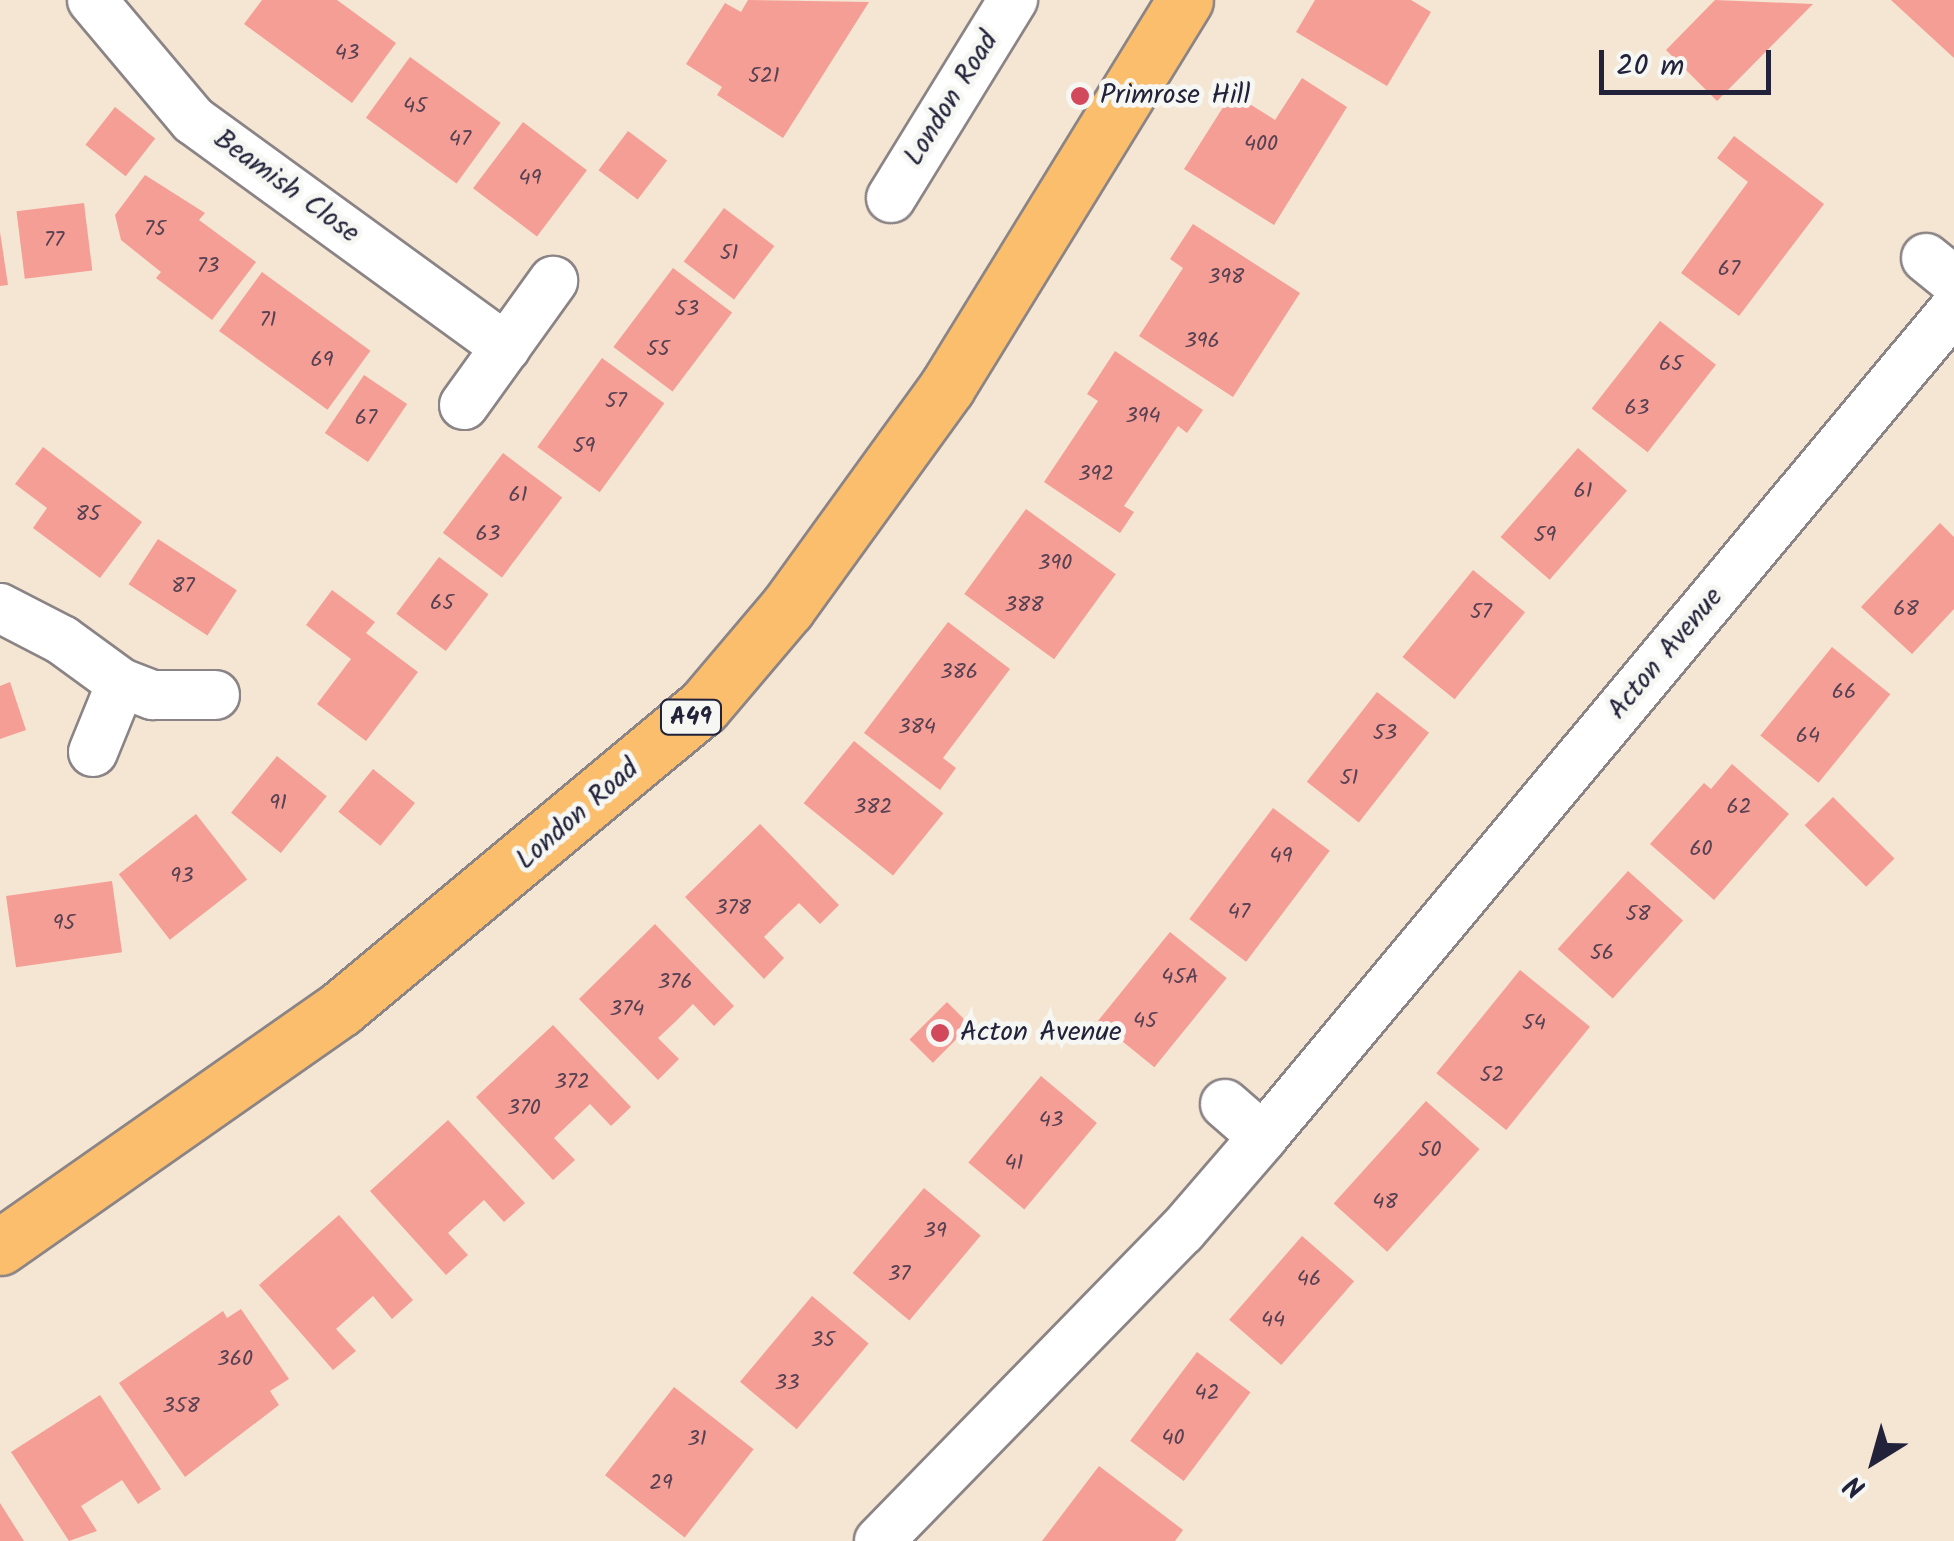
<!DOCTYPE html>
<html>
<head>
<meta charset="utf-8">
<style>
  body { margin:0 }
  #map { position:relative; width:1954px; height:1541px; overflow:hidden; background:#f4e6d2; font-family:Kalam,sans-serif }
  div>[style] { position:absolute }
  .building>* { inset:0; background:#f59e96; transform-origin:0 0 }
  .roads { filter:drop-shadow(2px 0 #8b8486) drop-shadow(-2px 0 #8b8486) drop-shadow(0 2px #8b8486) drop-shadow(0 -2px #8b8486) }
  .street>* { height:48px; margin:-24px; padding:0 24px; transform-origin:24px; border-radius:24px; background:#fff }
  .highway>* { height:55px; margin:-27.5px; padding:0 27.5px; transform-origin:27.5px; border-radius:27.5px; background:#fabe6d }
  .dots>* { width:28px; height:28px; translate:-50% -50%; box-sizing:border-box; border:5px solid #f6f6f2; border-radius:50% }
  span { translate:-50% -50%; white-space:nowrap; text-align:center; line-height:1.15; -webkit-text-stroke:10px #f6f6f2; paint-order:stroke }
  .number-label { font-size:22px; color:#574152 }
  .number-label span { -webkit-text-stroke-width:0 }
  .shield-label span { padding:2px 8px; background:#f6f6f2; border:2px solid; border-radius:8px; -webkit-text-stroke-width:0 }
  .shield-label { font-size:25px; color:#22223b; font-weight:700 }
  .poi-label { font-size:28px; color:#22223b }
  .left { translate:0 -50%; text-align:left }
  .street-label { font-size:28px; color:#22223b }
  .north { position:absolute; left:1824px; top:1411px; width:100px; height:100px; -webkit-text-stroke:8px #f6f6f2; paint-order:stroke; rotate:217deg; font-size:28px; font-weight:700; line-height:40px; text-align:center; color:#22223b }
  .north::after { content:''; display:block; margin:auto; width:35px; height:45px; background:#22223b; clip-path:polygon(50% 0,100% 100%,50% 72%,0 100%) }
  .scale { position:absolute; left:1599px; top:50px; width:172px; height:45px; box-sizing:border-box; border:5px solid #22223b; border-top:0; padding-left:12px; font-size:30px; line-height:35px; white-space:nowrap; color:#22223b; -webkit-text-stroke:8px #f6f6f2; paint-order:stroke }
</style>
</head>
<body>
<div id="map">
  <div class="building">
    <i style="clip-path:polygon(262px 0,337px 0,396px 43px,352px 103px,244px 24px)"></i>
    <i style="clip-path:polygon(748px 0,869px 2px,783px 138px,717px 95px,722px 87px,686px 64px,725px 3px,741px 12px)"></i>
    <i style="clip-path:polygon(1315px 0,1411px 0,1431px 12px,1387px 86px,1296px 32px)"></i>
    <i style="clip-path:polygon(1715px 0,1813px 4px,1717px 101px,1666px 50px)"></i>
    <i style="clip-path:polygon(1891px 0,1954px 0,1954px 58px,1917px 24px)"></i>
    <i style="left:410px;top:57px;width:112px;height:75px;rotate:36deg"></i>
    <i style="clip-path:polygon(1302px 78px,1347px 107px,1274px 225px,1184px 169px,1232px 93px,1275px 120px)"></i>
    <i style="left:115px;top:107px;width:51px;height:48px;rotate:38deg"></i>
    <i style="left:523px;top:122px;width:80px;height:83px;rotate:37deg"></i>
    <i style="left:628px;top:131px;width:49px;height:49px;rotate:37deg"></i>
    <i style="clip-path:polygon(1734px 136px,1824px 204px,1739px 316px,1681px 273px,1748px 182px,1717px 158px)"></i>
    <i style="clip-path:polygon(145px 175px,205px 213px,199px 220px,256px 262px,212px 320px,156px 278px,161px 272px,121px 240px,115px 215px)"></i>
    <i style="left:84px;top:203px;width:68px;height:68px;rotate:83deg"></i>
    <i style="left:724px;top:208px;width:63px;height:67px;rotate:37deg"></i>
    <i style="clip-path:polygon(1193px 224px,1300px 293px,1233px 397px,1139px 336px,1183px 268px,1170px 259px)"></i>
    <i style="clip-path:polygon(0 232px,8px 285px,0 286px)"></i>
    <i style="left:673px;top:268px;width:74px;height:99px;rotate:37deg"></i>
    <i style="left:262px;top:272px;width:134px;height:73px;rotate:36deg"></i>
    <i style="left:1660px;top:321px;width:71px;height:111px;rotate:38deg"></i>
    <i style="clip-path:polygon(1115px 351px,1203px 410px,1187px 433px,1178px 426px,1124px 506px,1134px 512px,1120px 533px,1044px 482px,1098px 401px,1087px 394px)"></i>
    <i style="left:602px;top:358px;width:77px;height:110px;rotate:36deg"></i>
    <i style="left:364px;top:375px;width:52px;height:70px;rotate:34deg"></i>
    <i style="clip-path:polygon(43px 447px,142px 522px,100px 578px,33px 528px,47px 508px,15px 484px)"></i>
    <i style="left:1578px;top:448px;width:65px;height:118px;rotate:41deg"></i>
    <i style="left:503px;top:453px;width:74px;height:100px;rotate:37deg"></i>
    <i style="left:1026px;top:509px;width:111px;height:105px;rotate:36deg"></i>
    <i style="clip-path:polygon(1940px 523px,1954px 537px,1954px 609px,1912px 654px,1861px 607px)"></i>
    <i style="left:158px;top:539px;width:94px;height:54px;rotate:33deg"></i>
    <i style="left:439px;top:557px;width:62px;height:71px;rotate:37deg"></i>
    <i style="left:1473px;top:570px;width:67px;height:112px;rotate:39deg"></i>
    <i style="clip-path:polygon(332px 590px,375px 622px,366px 633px,418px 672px,366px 741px,317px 704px,351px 659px,306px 625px)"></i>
    <i style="clip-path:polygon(948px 622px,1010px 669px,943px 758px,956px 768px,940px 790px,864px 733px)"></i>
    <i style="left:1832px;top:647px;width:75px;height:114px;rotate:39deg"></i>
    <i style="clip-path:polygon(10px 682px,26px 730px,0 739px,0 686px)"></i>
    <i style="left:1377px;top:692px;width:66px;height:114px;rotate:38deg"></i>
    <i style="left:854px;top:741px;width:115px;height:80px;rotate:39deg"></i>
    <i style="left:277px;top:756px;width:64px;height:73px;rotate:39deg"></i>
    <i style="clip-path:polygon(1732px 764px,1789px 814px,1714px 900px,1650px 844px,1704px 783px,1711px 789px)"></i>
    <i style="left:373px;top:769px;width:54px;height:55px;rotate:39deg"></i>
    <i style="left:1833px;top:797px;width:87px;height:40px;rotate:45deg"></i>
    <i style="left:1273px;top:808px;width:71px;height:139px;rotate:37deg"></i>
    <i style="left:196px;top:814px;width:83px;height:98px;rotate:52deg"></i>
    <i style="clip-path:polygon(760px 824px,839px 905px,820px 924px,799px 903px,781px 920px,764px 937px,784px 958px,764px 979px,685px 897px)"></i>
    <i style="left:1628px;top:871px;width:74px;height:105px;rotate:42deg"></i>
    <i style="left:112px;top:881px;width:72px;height:107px;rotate:82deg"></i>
    <i style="clip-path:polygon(655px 924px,734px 1006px,714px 1026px,693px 1004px,675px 1022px,658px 1038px,679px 1059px,658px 1080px,579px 999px)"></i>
    <i style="left:1170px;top:932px;width:73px;height:115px;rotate:39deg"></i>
    <i style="left:1520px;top:970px;width:90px;height:133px;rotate:39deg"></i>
    <i style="left:947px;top:1002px;width:33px;height:53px;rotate:45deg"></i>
    <i style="clip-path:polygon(553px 1025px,631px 1107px,611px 1126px,590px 1104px,554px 1138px,575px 1160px,553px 1180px,476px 1097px)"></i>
    <i style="left:1041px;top:1076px;width:73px;height:113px;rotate:40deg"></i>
    <i style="left:1426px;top:1101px;width:72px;height:138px;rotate:42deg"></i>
    <i style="clip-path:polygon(448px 1120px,525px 1203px,504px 1222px,484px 1200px,448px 1233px,468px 1255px,446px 1275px,370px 1191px)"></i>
    <i style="left:924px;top:1188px;width:74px;height:111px;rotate:40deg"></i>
    <i style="clip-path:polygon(339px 1215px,413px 1300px,392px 1319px,373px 1296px,354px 1313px,336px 1329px,356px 1351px,333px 1370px,259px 1285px)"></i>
    <i style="left:1302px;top:1236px;width:69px;height:111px;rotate:41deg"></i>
    <i style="left:812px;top:1296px;width:74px;height:112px;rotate:40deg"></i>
    <i style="clip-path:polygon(241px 1309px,289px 1379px,270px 1391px,279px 1405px,185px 1477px,119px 1383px,223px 1311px,227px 1318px)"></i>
    <i style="left:1197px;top:1352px;width:67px;height:111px;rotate:37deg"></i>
    <i style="left:674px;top:1387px;width:101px;height:112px;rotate:38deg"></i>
    <i style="clip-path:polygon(100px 1395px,161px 1489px,138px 1504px,122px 1480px,81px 1506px,97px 1531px,69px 1541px,11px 1452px)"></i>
    <i style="clip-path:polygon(1099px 1466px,1183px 1530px,1175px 1541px,1042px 1541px)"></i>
    <i style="clip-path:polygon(0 1503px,24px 1541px,0 1541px)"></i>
  </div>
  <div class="roads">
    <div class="street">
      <i style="left:92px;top:0;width:157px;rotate:49.9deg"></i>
      <i style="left:193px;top:120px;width:387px;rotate:36deg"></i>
      <i style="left:891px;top:198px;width:233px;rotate:-58.4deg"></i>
      <i style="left:1926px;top:258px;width:36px;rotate:39deg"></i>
      <i style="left:464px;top:405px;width:153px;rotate:-54.3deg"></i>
      <i style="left:0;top:608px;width:70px;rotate:27.3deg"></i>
      <i style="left:62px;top:640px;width:73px;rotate:36.1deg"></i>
      <i style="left:93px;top:752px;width:74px;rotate:-67.9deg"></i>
      <i style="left:121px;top:683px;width:34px;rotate:21deg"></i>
      <i style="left:153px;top:695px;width:62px"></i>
      <i style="left:1225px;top:1104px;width:50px;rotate:41deg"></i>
      <i style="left:1263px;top:1137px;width:1078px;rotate:-50.15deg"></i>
      <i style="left:879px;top:1541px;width:433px;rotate:-45.7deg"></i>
      <i style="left:1182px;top:1231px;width:124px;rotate:-49.2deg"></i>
    </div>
    <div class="highway">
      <i style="left:0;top:1247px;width:415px;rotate:-35deg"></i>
      <i style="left:340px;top:1009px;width:472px;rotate:-39.8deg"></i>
      <i style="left:703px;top:707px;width:130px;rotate:-49.7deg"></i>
      <i style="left:787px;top:608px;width:273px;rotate:-54.1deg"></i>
      <i style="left:947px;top:387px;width:454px;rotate:-58.4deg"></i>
    </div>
  </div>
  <div class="dots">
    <i style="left:1080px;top:96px;background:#d1495b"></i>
    <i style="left:940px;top:1033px;background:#d1495b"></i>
  </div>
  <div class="number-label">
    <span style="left:347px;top:54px">43</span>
    <span style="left:764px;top:77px">521</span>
    <span style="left:415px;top:107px">45</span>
    <span style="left:460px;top:140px">47</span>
    <span style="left:1261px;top:145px">400</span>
    <span style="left:530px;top:179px">49</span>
    <span style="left:155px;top:230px">75</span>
    <span style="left:54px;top:241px">77</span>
    <span style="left:729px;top:254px">51</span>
    <span style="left:208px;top:267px">73</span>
    <span style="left:1729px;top:270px">67</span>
    <span style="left:1226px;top:278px">398</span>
    <span style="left:687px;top:310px">53</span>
    <span style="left:268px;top:321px">71</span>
    <span style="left:1202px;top:342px">396</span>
    <span style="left:658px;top:350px">55</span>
    <span style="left:322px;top:361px">69</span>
    <span style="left:1671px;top:365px">65</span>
    <span style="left:616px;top:402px">57</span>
    <span style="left:1637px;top:409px">63</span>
    <span style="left:1143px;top:417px">394</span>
    <span style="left:366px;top:419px">67</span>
    <span style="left:584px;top:447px">59</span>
    <span style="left:1096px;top:475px">392</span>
    <span style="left:1583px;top:492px">61</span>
    <span style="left:518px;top:496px">61</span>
    <span style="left:88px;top:515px">85</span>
    <span style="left:488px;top:535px">63</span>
    <span style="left:1545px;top:536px">59</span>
    <span style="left:1055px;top:564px">390</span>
    <span style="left:183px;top:587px">87</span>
    <span style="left:442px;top:604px">65</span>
    <span style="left:1024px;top:606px">388</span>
    <span style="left:1906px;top:610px">68</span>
    <span style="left:1481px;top:613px">57</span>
    <span style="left:959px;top:673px">386</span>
    <span style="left:1844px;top:693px">66</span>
    <span style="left:917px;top:728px">384</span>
    <span style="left:1385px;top:734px">53</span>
    <span style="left:1808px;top:737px">64</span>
    <span style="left:1349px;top:779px">51</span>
    <span style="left:278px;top:804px">91</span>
    <span style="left:873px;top:808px">382</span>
    <span style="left:1739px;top:808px">62</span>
    <span style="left:1701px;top:850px">60</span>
    <span style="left:1281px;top:857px">49</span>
    <span style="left:182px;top:877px">93</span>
    <span style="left:733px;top:909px">378</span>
    <span style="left:1239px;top:913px">47</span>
    <span style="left:1638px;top:915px">58</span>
    <span style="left:64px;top:924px">95</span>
    <span style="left:1602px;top:954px">56</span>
    <span style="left:1180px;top:978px">45A</span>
    <span style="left:675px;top:983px">376</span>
    <span style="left:627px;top:1010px">374</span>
    <span style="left:1145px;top:1022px">45</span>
    <span style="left:1534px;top:1024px">54</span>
    <span style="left:1492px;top:1076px">52</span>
    <span style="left:572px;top:1083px">372</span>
    <span style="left:524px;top:1109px">370</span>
    <span style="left:1051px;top:1121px">43</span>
    <span style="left:1430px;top:1151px">50</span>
    <span style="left:1014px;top:1164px">41</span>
    <span style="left:1385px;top:1203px">48</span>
    <span style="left:935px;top:1232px">39</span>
    <span style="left:899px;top:1275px">37</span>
    <span style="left:1309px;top:1280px">46</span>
    <span style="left:1273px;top:1321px">44</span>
    <span style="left:823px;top:1341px">35</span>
    <span style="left:235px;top:1360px">360</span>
    <span style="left:787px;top:1384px">33</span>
    <span style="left:1207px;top:1394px">42</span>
    <span style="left:181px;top:1407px">358</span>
    <span style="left:1173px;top:1439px">40</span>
    <span style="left:697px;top:1440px">31</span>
    <span style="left:661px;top:1484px">29</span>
  </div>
  <div class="shield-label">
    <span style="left:691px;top:717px">A49</span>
  </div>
  <div class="poi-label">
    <span class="left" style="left:1100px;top:96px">Primrose Hill</span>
    <span class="left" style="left:960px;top:1033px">Acton Avenue</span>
  </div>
  <div class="street-label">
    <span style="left:952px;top:99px;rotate:-58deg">London Road</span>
    <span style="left:286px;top:187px;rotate:36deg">Beamish Close</span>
    <span style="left:1666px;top:654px;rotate:-50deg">Acton Avenue</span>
    <span style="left:578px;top:815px;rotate:-41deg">London Road</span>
  </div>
  <div class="north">N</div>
  <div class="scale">20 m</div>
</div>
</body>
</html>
